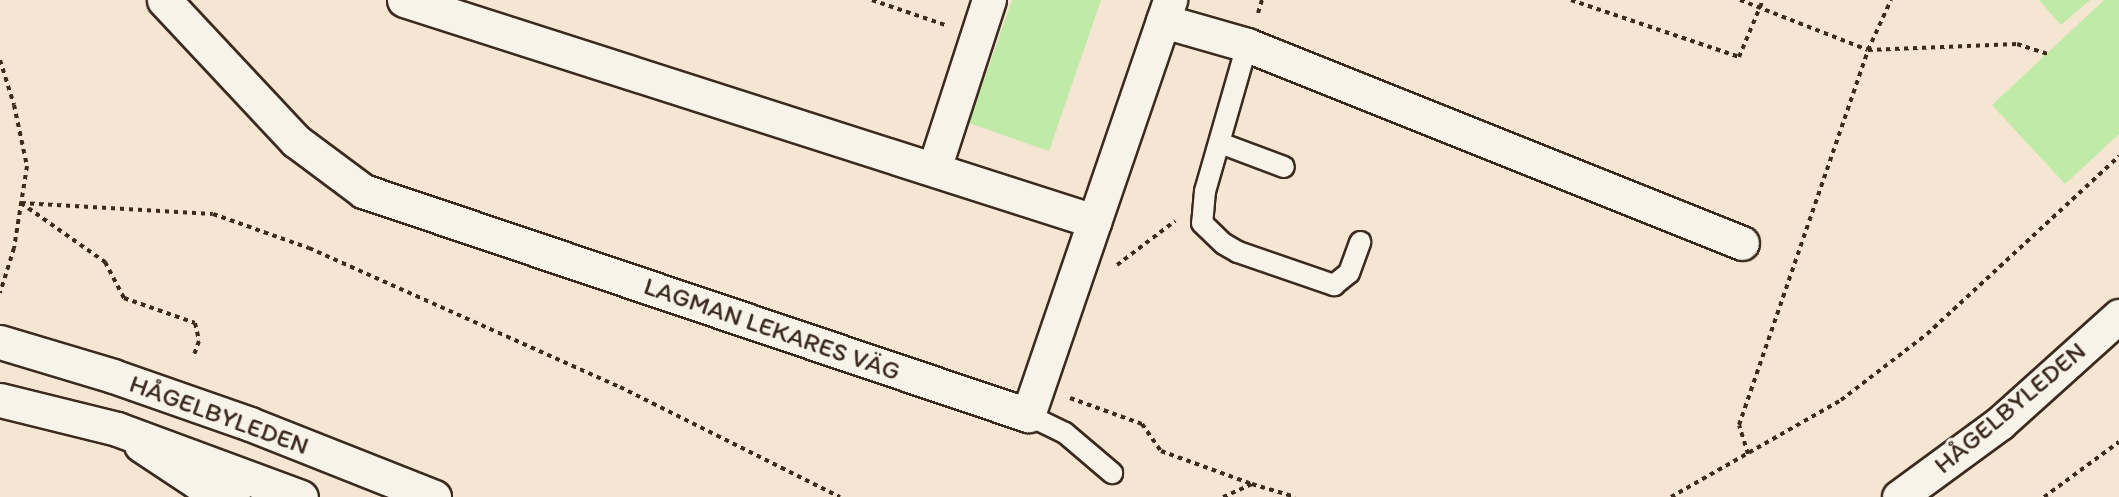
<!DOCTYPE html>
<html>
<head>
<meta charset="utf-8">
<style>
  body { margin:0 }
  #map { position:relative; width:2119px; height:497px; overflow:hidden; background:#f4e6d2; font-family:Itim,sans-serif }
  div>[style] { position:absolute }
  .green>* { inset:0; background:#bfeaa7 }
  .path>* { height:4px; margin-top:-2px; transform-origin:0; background:repeating-linear-gradient(90deg,#3b2a1e 0 4.5px,transparent 0 9px) }
  .roads { filter:drop-shadow(2px 0 #3b2a1e) drop-shadow(-2px 0 #3b2a1e) drop-shadow(0 2px #3b2a1e) drop-shadow(0 -2px #3b2a1e) }
  .service>* { height:20px; margin:-10px; padding:0 10px; transform-origin:10px; border-radius:10px; background:#f7f3e8 }
  .minor>* { height:33px; margin:-16.5px; padding:0 16.5px; transform-origin:16.5px; border-radius:16.5px; background:#f7f3e8 }
  .tertiary>* { height:33px; margin:-16.5px; padding:0 16.5px; transform-origin:16.5px; border-radius:16.5px; background:#f7f3e8 }
  .secondary>* { height:33px; margin:-16.5px; padding:0 16.5px; transform-origin:16.5px; border-radius:16.5px; background:#f7f3e8 }
  span { translate:-50% -50%; white-space:nowrap; text-align:center; line-height:1.15; -webkit-text-stroke:6px #f7f3e8; paint-order:stroke }
  .street-label { font-size:26px; color:#3b2a1e }
</style>
</head>
<body>
<div id="map">
  <div class="green">
    <i style="clip-path:polygon(1012px 0,1101px 0,1049px 151px,969px 123px)"></i>
    <i style="clip-path:polygon(2039px 0,2090px 0,2061px 25px)"></i>
    <i style="clip-path:polygon(2104px 0,2119px 0,2119px 134px,2065px 184px,1992px 105px)"></i>
  </div>
  <div class="path">
    <i style="left:872px;top:0;width:77px;rotate:18.9deg"></i>
    <i style="left:1571px;top:0;width:177px;rotate:18.7deg"></i>
    <i style="left:1739px;top:57px;width:62px;rotate:-67.2deg"></i>
    <i style="left:1740px;top:0;width:137px;rotate:21.3deg"></i>
    <i style="left:1868px;top:50px;width:149px;rotate:-2.3deg"></i>
    <i style="left:2017px;top:44px;width:32px;rotate:18deg"></i>
    <i style="left:1258px;top:13px;width:14px;rotate:-73deg"></i>
    <i style="left:0;top:60px;width:47px;rotate:72.7deg"></i>
    <i style="left:14px;top:105px;width:62px;rotate:78deg"></i>
    <i style="left:27px;top:166px;width:83px;rotate:99deg"></i>
    <i style="left:14px;top:248px;width:47px;rotate:107.3deg"></i>
    <i style="left:21px;top:203px;width:192px;rotate:3.3deg"></i>
    <i style="left:213px;top:214px;width:102px;rotate:19.5deg"></i>
    <i style="left:309px;top:248px;width:341px;rotate:24.1deg"></i>
    <i style="left:620px;top:387px;width:246px;rotate:26.6deg"></i>
    <i style="left:21px;top:203px;width:103px;rotate:35.1deg"></i>
    <i style="left:105px;top:262px;width:41px;rotate:62.2deg"></i>
    <i style="left:124px;top:298px;width:75px;rotate:19.4deg"></i>
    <i style="left:195px;top:323px;width:18px;rotate:77deg"></i>
    <i style="left:199px;top:341px;width:15px;rotate:110deg"></i>
    <i style="left:1117px;top:265px;width:73px;rotate:-37.2deg"></i>
    <i style="left:1070px;top:398px;width:77px;rotate:19.9deg"></i>
    <i style="left:1142px;top:424px;width:33px;rotate:55deg"></i>
    <i style="left:1161px;top:451px;width:97px;rotate:19.9deg"></i>
    <i style="left:1748px;top:454px;width:30px;rotate:-107deg"></i>
    <i style="left:1739px;top:425px;width:397px;rotate:-71deg"></i>
    <i style="left:1868px;top:50px;width:55px;rotate:-65.3deg"></i>
    <i style="left:1223px;top:497px;width:32px;rotate:-24deg"></i>
    <i style="left:1252px;top:484px;width:45px;rotate:16.8deg"></i>
    <i style="left:1671px;top:497px;width:196px;rotate:-29.7deg"></i>
    <i style="left:1841px;top:400px;width:108px;rotate:-37.5deg"></i>
    <i style="left:1927px;top:334px;width:262px;rotate:-42.8deg"></i>
    <i style="left:2044px;top:497px;width:93px;rotate:-36.3deg"></i>
  </div>
  <div class="roads">
    <div class="service">
      <i style="left:1247px;top:45px;width:152px;rotate:106deg"></i>
      <i style="left:1205px;top:191px;width:32px;rotate:95deg"></i>
      <i style="left:1202px;top:223px;width:30px;rotate:44deg"></i>
      <i style="left:1224px;top:244px;width:16px;rotate:30deg"></i>
      <i style="left:1238px;top:252px;width:102px;rotate:19deg"></i>
      <i style="left:1334px;top:285px;width:19px;rotate:-39deg"></i>
      <i style="left:1349px;top:273px;width:33px;rotate:-70deg"></i>
      <i style="left:1220px;top:143px;width:68px;rotate:20.6deg"></i>
      <i style="left:1028px;top:415px;width:41px;rotate:25.9deg"></i>
      <i style="left:1065px;top:433px;width:62px;rotate:40.4deg"></i>
    </div>
    <div class="minor">
      <i style="left:164px;top:0;width:193px;rotate:46.9deg"></i>
      <i style="left:296px;top:141px;width:84px;rotate:36.7deg"></i>
      <i style="left:363px;top:191px;width:702px;rotate:18.62deg"></i>
      <i style="left:1028px;top:415px;width:439px;rotate:-71.1deg"></i>
      <i style="left:404px;top:0;width:725px;rotate:17.76deg"></i>
      <i style="left:1163px;top:21px;width:87px;rotate:15.9deg"></i>
      <i style="left:1247px;top:45px;width:533px;rotate:21.8deg"></i>
      <i style="left:934px;top:169px;width:178px;rotate:-72deg"></i>
    </div>
    <div class="tertiary">
      <i style="left:141px;top:445px;width:67px;rotate:33.5deg"></i>
      <i style="left:197px;top:482px;width:39px;rotate:23deg"></i>
    </div>
    <div class="secondary">
      <i style="left:0;top:342px;width:118px;rotate:16.7deg"></i>
      <i style="left:113px;top:376px;width:145px;rotate:19.3deg"></i>
      <i style="left:250px;top:424px;width:198px;rotate:21.6deg"></i>
      <i style="left:0;top:400px;width:121px;rotate:13.9deg"></i>
      <i style="left:117px;top:429px;width:196px;rotate:20.3deg"></i>
      <i style="left:1899px;top:497px;width:125px;rotate:-36.2deg"></i>
      <i style="left:2000px;top:423px;width:160px;rotate:-42deg"></i>
    </div>
  </div>
  <div class="street-label">
    <span style="left:772px;top:329px;rotate:19deg">LAGMAN LEKARES VÄG</span>
    <span style="left:2010px;top:408px;rotate:-40deg">HÅGELBYLEDEN</span>
    <span style="left:219px;top:415px;rotate:20deg">HÅGELBYLEDEN</span>
  </div>
</div>
</body>
</html>
